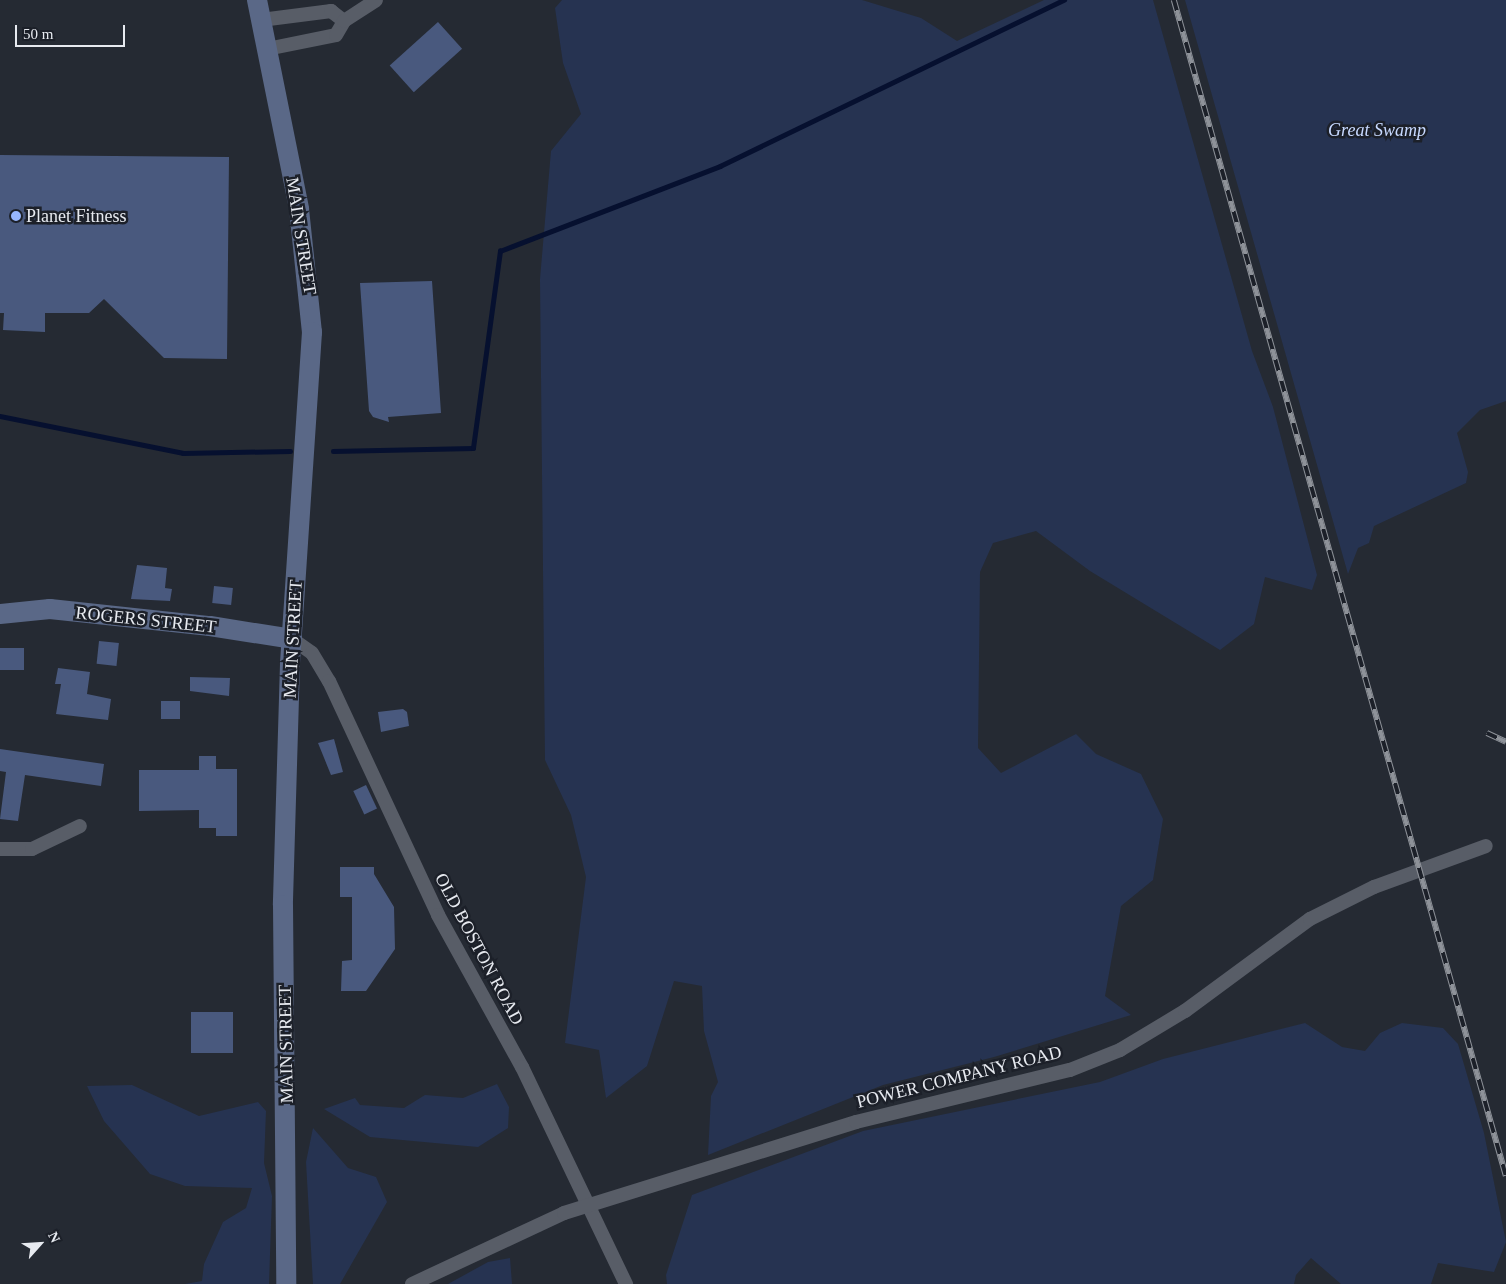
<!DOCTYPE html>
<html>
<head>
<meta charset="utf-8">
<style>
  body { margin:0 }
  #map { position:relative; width:1506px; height:1284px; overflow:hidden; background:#252a33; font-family:"Times New Roman",serif }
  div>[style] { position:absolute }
  .green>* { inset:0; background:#263351 }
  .stream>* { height:4.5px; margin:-2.25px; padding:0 2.25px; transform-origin:2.25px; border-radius:2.25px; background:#06102f }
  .building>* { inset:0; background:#49597e; transform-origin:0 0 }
  .street>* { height:14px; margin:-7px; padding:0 7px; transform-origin:7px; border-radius:7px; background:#585d67 }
  .secondary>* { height:20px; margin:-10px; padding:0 10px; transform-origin:10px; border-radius:10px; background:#5a6887 }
  .rail>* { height:5.5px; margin-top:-2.75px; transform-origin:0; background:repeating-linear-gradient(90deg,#1c2029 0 11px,#8e9299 0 22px); box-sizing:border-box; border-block:1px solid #8e9299 }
  .dots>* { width:14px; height:14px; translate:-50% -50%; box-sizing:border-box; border:2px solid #1c2029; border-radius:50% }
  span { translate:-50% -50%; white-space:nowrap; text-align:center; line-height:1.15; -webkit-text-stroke:5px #1c2029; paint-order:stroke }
  .park-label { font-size:18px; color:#c7d9ff; font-style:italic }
  .poi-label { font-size:18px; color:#e7eaf0 }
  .left { translate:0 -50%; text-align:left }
  .street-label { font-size:18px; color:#e7eaf0 }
  .north { position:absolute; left:15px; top:1219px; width:50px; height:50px; -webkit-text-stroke:4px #1c2029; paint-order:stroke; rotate:64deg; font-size:14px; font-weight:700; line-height:20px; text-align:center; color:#e7eaf0 }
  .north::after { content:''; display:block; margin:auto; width:18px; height:22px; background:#e7eaf0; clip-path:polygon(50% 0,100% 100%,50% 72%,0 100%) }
  .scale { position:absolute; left:15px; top:25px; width:110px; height:22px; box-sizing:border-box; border:2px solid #e7eaf0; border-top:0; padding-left:6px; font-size:15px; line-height:18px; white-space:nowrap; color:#e7eaf0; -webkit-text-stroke:4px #1c2029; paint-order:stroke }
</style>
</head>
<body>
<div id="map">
  <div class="green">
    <i style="clip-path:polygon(562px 0,862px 0,921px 18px,957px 41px,1044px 0,1153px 0,1252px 351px,1273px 407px,1317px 575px,1312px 590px,1265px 577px,1254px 624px,1220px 650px,1090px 571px,1036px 531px,993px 543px,980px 572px,978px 748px,1001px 773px,1076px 734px,1096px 754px,1141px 774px,1163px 819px,1153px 880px,1121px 906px,1105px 996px,1131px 1015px,994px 1057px,883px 1085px,708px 1155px,711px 1096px,718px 1082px,704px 1031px,702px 986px,674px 981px,647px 1066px,606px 1098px,599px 1050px,565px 1043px,586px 877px,571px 815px,545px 760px,540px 279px,551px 151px,581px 114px,563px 63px,555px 8px)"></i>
    <i style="clip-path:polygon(1185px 0,1506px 0,1506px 401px,1480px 410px,1457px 433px,1468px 472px,1466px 483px,1374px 526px,1369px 543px,1358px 548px,1348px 574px)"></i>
    <i style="clip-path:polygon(1305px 1023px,1342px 1047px,1365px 1051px,1380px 1033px,1402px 1023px,1443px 1028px,1458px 1044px,1484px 1133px,1506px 1242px,1494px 1272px,1438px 1263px,1431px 1284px,1341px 1284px,1311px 1258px,1296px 1275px,1294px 1284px,667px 1284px,666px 1275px,692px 1195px,863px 1131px,1100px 1082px,1163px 1059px)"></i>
    <i style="clip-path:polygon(497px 1084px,509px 1107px,508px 1128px,478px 1147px,370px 1137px,324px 1109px,355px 1098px,360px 1105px,404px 1108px,425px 1095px,463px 1098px)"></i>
    <i style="clip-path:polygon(132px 1085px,199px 1116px,258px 1102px,266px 1111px,264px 1163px,272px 1196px,269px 1284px,185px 1284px,202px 1281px,204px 1264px,223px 1222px,246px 1208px,252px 1188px,185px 1186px,150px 1174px,104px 1121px,87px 1086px)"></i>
    <i style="clip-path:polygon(313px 1128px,348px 1168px,376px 1177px,387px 1202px,340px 1284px,313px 1284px,306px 1162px)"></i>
    <i style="clip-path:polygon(510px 1258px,512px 1284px,448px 1284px,488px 1262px)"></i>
  </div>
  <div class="stream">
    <i style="left:0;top:416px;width:187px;rotate:11.4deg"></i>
    <i style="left:183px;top:453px;width:107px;rotate:-1.1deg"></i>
    <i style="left:333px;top:451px;width:140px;rotate:-1.2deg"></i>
    <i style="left:473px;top:448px;width:199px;rotate:-82.2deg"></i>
    <i style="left:500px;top:251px;width:236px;rotate:-21.1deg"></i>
    <i style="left:720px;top:166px;width:382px;rotate:-25.8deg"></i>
  </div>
  <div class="building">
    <i style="left:438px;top:22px;width:36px;height:65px;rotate:48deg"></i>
    <i style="clip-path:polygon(0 155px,229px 157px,227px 359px,164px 358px,104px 299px,89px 313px,45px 313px,45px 332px,3px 330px,4px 313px,0 313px)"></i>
    <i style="clip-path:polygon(432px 281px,441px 413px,388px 417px,389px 422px,373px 417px,369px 411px,360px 283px)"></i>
    <i style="clip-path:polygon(137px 565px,167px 568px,165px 588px,172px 589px,170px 601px,131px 599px)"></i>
    <i style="left:214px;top:586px;width:19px;height:17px;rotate:6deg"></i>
    <i style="left:99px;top:641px;width:20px;height:23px;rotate:6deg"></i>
    <i style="left:0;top:648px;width:24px;height:22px"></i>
    <i style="clip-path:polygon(58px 668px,90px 672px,87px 694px,111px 699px,108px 720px,56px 714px,61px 684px,55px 684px)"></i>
    <i style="clip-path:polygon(190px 677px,230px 678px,229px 696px,190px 691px)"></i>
    <i style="left:161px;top:701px;width:19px;height:18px"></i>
    <i style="clip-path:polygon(403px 709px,407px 712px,409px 726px,381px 732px,378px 712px)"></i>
    <i style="clip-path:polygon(334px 739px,343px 772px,331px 775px,318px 743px)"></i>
    <i style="clip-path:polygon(0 749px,104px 764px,101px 786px,25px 775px,18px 821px,0 819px,6px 772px,0 771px)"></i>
    <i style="clip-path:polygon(199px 756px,216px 756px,216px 769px,237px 769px,237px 836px,216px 836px,216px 828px,199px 828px,199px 810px,139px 811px,139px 770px,199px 770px)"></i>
    <i style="left:366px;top:785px;width:26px;height:14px;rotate:65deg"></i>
    <i style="clip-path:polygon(340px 867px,374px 867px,374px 874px,394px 907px,395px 949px,366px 991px,341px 991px,342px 961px,352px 960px,352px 897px,340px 897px)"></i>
    <i style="left:233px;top:1012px;width:41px;height:42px;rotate:90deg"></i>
  </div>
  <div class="street">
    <i style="left:261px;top:20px;width:71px;rotate:-7.3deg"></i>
    <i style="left:331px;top:11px;width:16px;rotate:38deg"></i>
    <i style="left:267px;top:49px;width:70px;rotate:-11.5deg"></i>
    <i style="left:336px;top:35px;width:16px;rotate:-60deg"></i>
    <i style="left:344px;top:21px;width:38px;rotate:-33deg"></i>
    <i style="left:292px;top:639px;width:24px;rotate:35deg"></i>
    <i style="left:312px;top:653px;width:33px;rotate:59deg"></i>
    <i style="left:329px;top:681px;width:258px;rotate:65deg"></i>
    <i style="left:438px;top:915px;width:174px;rotate:61.1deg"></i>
    <i style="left:522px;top:1067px;width:241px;rotate:64.4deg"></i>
    <i style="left:0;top:849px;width:32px"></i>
    <i style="left:32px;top:849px;width:53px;rotate:-25.6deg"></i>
    <i style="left:412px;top:1284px;width:168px;rotate:-25deg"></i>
    <i style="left:564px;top:1213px;width:306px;rotate:-17.3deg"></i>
    <i style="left:856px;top:1122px;width:220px;rotate:-13.7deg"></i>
    <i style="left:1070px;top:1070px;width:54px;rotate:-21.8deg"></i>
    <i style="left:1120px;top:1050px;width:76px;rotate:-31deg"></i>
    <i style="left:1185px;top:1011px;width:155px;rotate:-36.4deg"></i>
    <i style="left:1310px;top:919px;width:72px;rotate:-26.6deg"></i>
    <i style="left:1374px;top:887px;width:119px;rotate:-20.1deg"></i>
  </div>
  <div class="secondary">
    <i style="left:257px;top:0;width:213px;rotate:78.6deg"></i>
    <i style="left:299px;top:209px;width:124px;rotate:84deg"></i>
    <i style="left:312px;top:332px;width:333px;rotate:93.8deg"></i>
    <i style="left:290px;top:664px;width:241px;rotate:91.7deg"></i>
    <i style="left:283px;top:905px;width:379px;rotate:89.5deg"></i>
    <i style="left:0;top:614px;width:50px;rotate:-5.7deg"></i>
    <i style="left:50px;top:609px;width:161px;rotate:6.1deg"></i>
    <i style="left:210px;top:626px;width:83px;rotate:9deg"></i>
  </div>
  <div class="rail">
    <i style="left:1174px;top:0;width:1222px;rotate:74.23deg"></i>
    <i style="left:1487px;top:733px;width:21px;rotate:25deg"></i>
  </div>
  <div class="dots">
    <i style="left:16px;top:216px;background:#97b6fd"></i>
  </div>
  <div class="park-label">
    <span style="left:1377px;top:130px">Great Swamp</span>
  </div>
  <div class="poi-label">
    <span class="left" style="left:26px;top:216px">Planet Fitness</span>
  </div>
  <div class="street-label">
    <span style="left:301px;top:236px;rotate:81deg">MAIN STREET</span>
    <span style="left:146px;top:620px;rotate:6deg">ROGERS STREET</span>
    <span style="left:293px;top:639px;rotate:-87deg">MAIN STREET</span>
    <span style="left:479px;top:949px;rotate:62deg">OLD BOSTON ROAD</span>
    <span style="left:286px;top:1044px;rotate:-91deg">MAIN STREET</span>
    <span style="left:959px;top:1077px;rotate:-14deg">POWER COMPANY ROAD</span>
  </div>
  <div class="north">N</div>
  <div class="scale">50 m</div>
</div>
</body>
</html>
